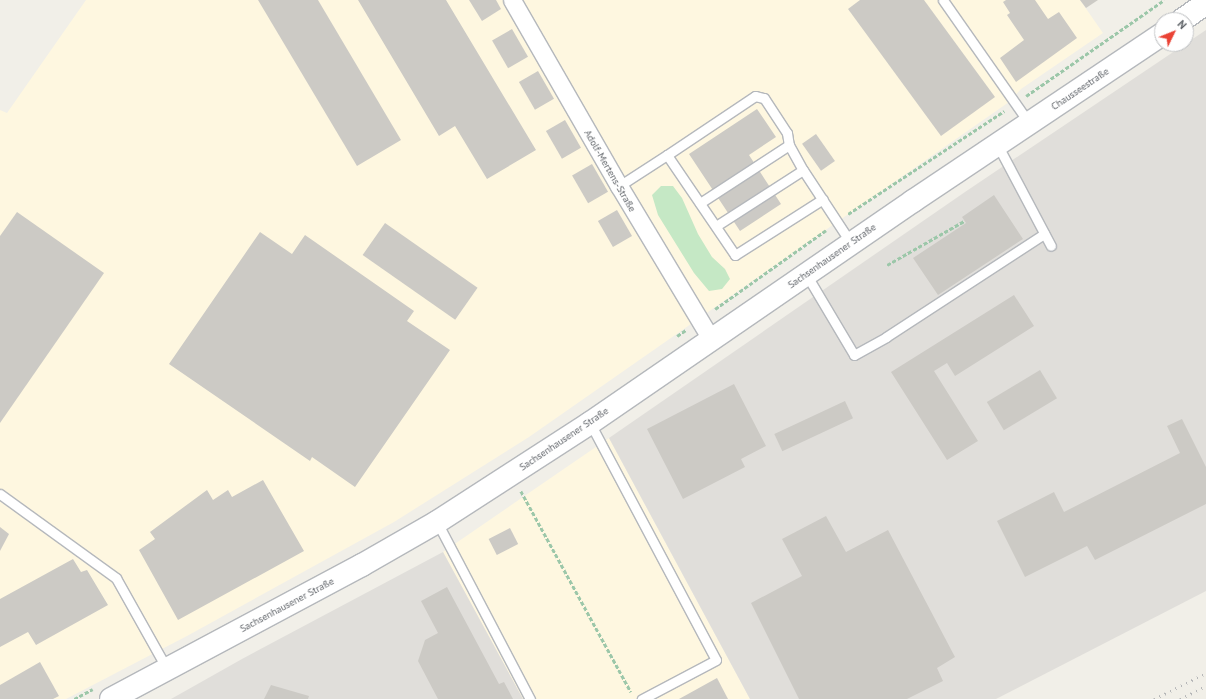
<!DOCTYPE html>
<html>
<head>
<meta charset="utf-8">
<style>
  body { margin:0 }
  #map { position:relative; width:1206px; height:699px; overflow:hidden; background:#f1efe8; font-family:"PT Sans",sans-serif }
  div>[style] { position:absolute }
  .commercial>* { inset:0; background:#fef7e0 }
  .industrial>* { inset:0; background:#e0deda }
  .green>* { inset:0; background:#c5e8c5 }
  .building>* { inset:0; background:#cccac5; transform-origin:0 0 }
  .path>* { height:2.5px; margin-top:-1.25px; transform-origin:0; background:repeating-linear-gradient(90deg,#9cc7a9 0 4px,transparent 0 6px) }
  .roads { filter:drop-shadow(1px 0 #b5b8bc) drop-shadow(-1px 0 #b5b8bc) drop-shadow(0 1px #b5b8bc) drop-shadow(0 -1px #b5b8bc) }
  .lane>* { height:9px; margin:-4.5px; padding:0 4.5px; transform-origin:4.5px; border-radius:4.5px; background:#fff }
  .street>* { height:17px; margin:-8.5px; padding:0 8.5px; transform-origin:8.5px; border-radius:8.5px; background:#fff }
  .secondary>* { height:22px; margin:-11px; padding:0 11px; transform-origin:11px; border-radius:11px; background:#fff }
  .rail>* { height:3px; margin-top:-1.5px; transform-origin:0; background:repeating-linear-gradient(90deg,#b6b7b8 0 1px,transparent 0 6px) }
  span { translate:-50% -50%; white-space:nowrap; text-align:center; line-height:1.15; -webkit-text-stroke:3.5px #fff; paint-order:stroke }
  .street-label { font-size:10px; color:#5f6368 }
  .north { position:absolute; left:1154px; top:12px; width:40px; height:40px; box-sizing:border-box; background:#fff; border:1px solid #bfc1c3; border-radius:50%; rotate:47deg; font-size:11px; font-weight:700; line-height:16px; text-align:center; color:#5f6368 }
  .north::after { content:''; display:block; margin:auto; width:14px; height:18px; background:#ea4335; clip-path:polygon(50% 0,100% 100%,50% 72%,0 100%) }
</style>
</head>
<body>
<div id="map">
  <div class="commercial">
    <i style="clip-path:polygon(86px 0,1080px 0,1103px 33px,1021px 89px,1009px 102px,529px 437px,394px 522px,187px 636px,66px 699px,0 699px,0 110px,7px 113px)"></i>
    <i style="clip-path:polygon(609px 438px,750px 699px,522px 699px,443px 552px)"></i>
  </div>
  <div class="industrial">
    <i style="clip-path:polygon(1206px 30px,1206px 591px,996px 699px,750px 699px,609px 438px,965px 192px)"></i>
    <i style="clip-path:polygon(443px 552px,523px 699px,171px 699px,242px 659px)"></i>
  </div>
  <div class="green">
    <i style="clip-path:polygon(661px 186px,673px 186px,682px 198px,698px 234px,712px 257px,725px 269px,730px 279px,722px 289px,709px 291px,694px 273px,658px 215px,652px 195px)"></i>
  </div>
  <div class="building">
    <i style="clip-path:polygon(258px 0,318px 0,401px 140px,357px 166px)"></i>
    <i style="clip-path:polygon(358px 0,446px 0,536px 150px,487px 179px,455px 126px,439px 136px)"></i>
    <i style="clip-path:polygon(469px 0,496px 0,501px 9px,482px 21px)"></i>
    <i style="clip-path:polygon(860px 0,924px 0,995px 97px,941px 136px,848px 9px)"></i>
    <i style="clip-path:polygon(1006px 0,1035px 0,1048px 19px,1059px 12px,1077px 38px,1016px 82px,1000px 58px,1024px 40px,1007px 15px,1010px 13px,1003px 2px)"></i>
    <i style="clip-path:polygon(1080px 0,1098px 0,1086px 8px)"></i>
    <i style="left:512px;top:29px;width:32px;height:23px;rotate:60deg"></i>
    <i style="left:538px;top:71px;width:32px;height:22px;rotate:60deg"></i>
    <i style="clip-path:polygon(757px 109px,776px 137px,749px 155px,781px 204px,740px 231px,689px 154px)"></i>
    <i style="left:565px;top:120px;width:32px;height:22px;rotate:60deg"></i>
    <i style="left:816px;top:134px;width:33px;height:17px;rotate:55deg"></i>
    <i style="left:592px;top:164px;width:32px;height:23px;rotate:60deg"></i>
    <i style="clip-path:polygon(994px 195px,1023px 239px,938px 295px,913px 258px,966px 223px,962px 217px)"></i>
    <i style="left:617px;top:210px;width:30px;height:22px;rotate:60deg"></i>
    <i style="clip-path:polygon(17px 212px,104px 273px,0 423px,0 236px)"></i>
    <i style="left:385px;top:223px;width:113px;height:39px;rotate:35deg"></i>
    <i style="clip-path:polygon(260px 232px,292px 254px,305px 235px,414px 311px,407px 321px,450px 350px,355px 487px,312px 457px,310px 461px,169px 364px)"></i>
    <i style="clip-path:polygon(1014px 295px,1034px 326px,955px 376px,947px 363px,934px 371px,978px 441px,947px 460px,891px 372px)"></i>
    <i style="left:1040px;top:370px;width:33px;height:62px;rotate:59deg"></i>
    <i style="clip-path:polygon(734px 384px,766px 446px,741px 459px,745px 467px,683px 499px,647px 429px)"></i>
    <i style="left:845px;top:401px;width:19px;height:78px;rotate:65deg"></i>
    <i style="clip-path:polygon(1182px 419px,1206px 467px,1206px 504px,1095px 560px,1087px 546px,1025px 577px,997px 521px,1054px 492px,1064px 512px,1180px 453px,1167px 426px)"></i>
    <i style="clip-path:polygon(263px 480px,304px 551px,178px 620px,139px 550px,155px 539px,150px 532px,207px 490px,213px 500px,228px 490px,232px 497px)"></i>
    <i style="clip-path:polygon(826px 516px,846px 552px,888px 530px,955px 657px,937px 668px,943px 681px,907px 699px,799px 699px,751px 603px,802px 576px,782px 539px)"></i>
    <i style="clip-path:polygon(0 527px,9px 534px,0 551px)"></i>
    <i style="left:510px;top:528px;width:18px;height:24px;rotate:63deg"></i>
    <i style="clip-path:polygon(73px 559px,81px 572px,87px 570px,108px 605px,36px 645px,28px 632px,0 647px,0 599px)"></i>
    <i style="clip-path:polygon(447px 587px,499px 684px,504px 682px,513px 699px,438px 699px,418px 661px,425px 640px,438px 633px,421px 601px)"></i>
    <i style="clip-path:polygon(40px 662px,59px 696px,53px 699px,0 699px,0 685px)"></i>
    <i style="clip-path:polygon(717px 678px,728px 699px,679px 699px)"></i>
    <i style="clip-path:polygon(271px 685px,309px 696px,308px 699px,264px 699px)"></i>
  </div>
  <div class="path">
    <i style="left:1026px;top:96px;width:168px;rotate:-34.8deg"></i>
    <i style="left:848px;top:214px;width:187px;rotate:-33.4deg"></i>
    <i style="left:887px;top:265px;width:89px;rotate:-29.7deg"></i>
    <i style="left:715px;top:309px;width:136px;rotate:-35.4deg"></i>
    <i style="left:677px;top:336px;width:11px;rotate:-34deg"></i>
    <i style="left:521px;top:491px;width:229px;rotate:61.3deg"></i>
    <i style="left:74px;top:699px;width:21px;rotate:-28deg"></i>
  </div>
  <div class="roads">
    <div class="lane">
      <i style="left:943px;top:0;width:150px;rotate:55deg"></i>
      <i style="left:997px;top:144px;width:115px;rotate:62.1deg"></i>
      <i style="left:667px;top:155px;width:106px;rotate:-33.8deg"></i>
      <i style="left:755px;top:96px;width:9px;rotate:13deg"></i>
      <i style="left:764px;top:98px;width:42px;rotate:56.7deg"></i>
      <i style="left:787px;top:133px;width:12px;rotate:81deg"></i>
      <i style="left:789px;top:145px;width:29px;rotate:61deg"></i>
      <i style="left:803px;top:170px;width:87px;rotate:56.7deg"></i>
      <i style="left:619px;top:186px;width:57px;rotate:-32.9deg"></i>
      <i style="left:667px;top:155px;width:121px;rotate:55.8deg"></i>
      <i style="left:735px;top:255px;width:104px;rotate:-32.5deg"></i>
      <i style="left:700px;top:203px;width:106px;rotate:-33.1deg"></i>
      <i style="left:716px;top:226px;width:103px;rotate:-32.8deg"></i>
      <i style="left:806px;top:274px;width:94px;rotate:59.3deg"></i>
      <i style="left:854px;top:355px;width:37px;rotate:-29deg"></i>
      <i style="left:886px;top:337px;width:189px;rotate:-33.1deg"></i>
      <i style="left:590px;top:423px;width:268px;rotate:62deg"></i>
      <i style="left:716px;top:660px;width:84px;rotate:152.2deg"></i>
      <i style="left:0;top:494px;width:143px;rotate:35.9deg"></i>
      <i style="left:116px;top:578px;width:104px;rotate:60.7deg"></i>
      <i style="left:437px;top:522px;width:200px;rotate:62.3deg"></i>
    </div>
    <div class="street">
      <i style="left:512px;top:0;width:215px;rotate:60.1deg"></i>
      <i style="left:619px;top:186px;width:179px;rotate:59deg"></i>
    </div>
    <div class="secondary">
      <i style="left:1182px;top:20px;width:29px;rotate:-35deg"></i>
      <i style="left:111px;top:699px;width:285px;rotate:-28.1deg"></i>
      <i style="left:362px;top:565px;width:86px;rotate:-29.8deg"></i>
      <i style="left:437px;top:522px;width:182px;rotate:-32.9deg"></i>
      <i style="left:590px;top:423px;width:392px;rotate:-34.5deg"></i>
      <i style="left:913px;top:201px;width:300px;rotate:-33.8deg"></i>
    </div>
  </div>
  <div class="rail">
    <i style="left:1154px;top:699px;width:58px;rotate:-26.6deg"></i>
    <i style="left:1180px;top:699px;width:29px;rotate:-27deg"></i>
  </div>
  <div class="street-label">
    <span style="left:1080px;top:89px;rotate:-34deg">Chausseestraße</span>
    <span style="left:610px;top:171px;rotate:60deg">Adolf-Mertens-Straße</span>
    <span style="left:832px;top:256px;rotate:-35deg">Sachsenhausener Straße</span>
    <span style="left:564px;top:439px;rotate:-34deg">Sachsenhausener Straße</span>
    <span style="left:287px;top:605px;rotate:-28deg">Sachsenhausener Straße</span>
  </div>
  <div class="north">N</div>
</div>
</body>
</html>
